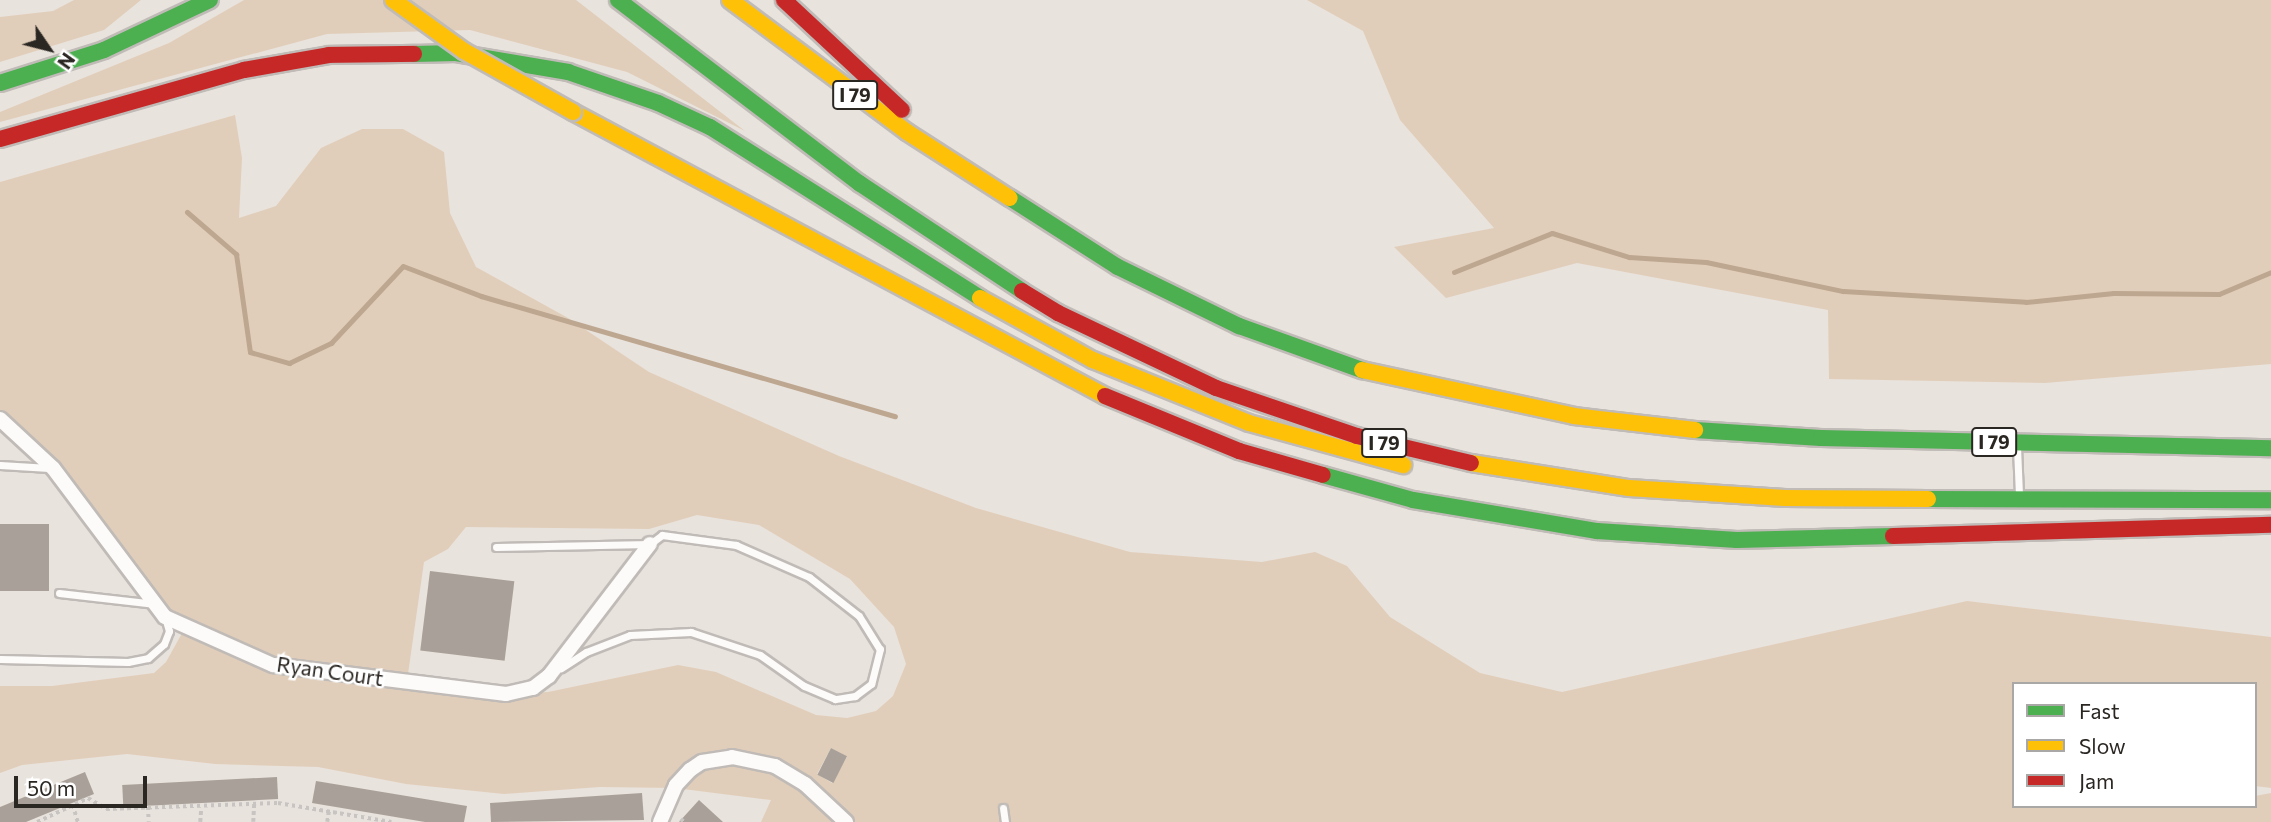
<!DOCTYPE html>
<html>
<head>
<meta charset="utf-8">
<style>
  body { margin:0 }
  #map { position:relative; width:2271px; height:822px; overflow:hidden; background:#e9e3dd; font-family:Commissioner,sans-serif }
  div>[style] { position:absolute }
  .green>* { inset:0; background:#e1ceba }
  .stream>* { height:5px; margin:-2.5px; padding:0 2.5px; transform-origin:2.5px; border-radius:2.5px; background:#bea790 }
  .building>* { inset:0; background:#a9a199; transform-origin:0 0 }
  .path>* { height:3.5px; margin-top:-1.75px; transform-origin:0; background:repeating-linear-gradient(90deg,#c7c4c2 0 3.5px,transparent 0 7px) }
  .roads { filter:drop-shadow(2px 0 #c0bbb7) drop-shadow(-2px 0 #c0bbb7) drop-shadow(0 2px #c0bbb7) drop-shadow(0 -2px #c0bbb7) }
  .lane>* { height:7px; margin:-3.5px; padding:0 3.5px; transform-origin:3.5px; border-radius:3.5px; background:#fcfbfa }
  .street>* { height:14px; margin:-7px; padding:0 7px; transform-origin:7px; border-radius:7px; background:#fcfbfa }
  .fast>* { height:16px; margin:-8px; padding:0 8px; transform-origin:8px; border-radius:8px; background:#4caf50 }
  .slow>* { height:16px; margin:-8px; padding:0 8px; transform-origin:8px; border-radius:8px; background:#ffc107 }
  .jam>* { height:16px; margin:-8px; padding:0 8px; transform-origin:8px; border-radius:8px; background:#c62828 }
  .bridges { filter:drop-shadow(2px 0 #c0bbb7) drop-shadow(-2px 0 #c0bbb7) drop-shadow(0 2px #c0bbb7) drop-shadow(0 -2px #c0bbb7) }
  .slow-bridge>* { height:16px; margin:-8px; padding:0 8px; transform-origin:8px; border-radius:8px; background:#ffc107 }
  span { translate:-50% -50%; white-space:nowrap; text-align:center; line-height:1.15; -webkit-text-stroke:5px #fff; paint-order:stroke }
  .shield-label span { padding:2px 5px; background:#fff; border:2px solid; border-radius:5px; -webkit-text-stroke-width:0 }
  .shield-label { font-size:19px; color:#2a2622; font-weight:700 }
  .street-label { font-size:21px; color:#2a2622 }
  .legend { position:absolute; left:2012px; top:682px; width:245px; height:126px; box-sizing:border-box; background:#fff; border:2px solid #aaa8a7; margin:0; padding:9px 12px; list-style:none; font-size:21px; color:#2a2622 }
  .legend li { display:flex; align-items:center; gap:14px; height:35px }
  .legend b { width:35px; border:2px solid #aaa8a7 }
  .north { position:absolute; left:14px; top:14px; width:70px; height:70px; -webkit-text-stroke:5px #fff; paint-order:stroke; rotate:125deg; font-size:19px; font-weight:700; line-height:28px; text-align:center; color:#2a2622 }
  .north::after { content:''; display:block; margin:auto; width:24px; height:32px; background:#2a2622; clip-path:polygon(50% 0,100% 100%,50% 72%,0 100%) }
  .scale { position:absolute; left:14px; top:776px; width:133px; height:32px; box-sizing:border-box; border:4px solid #2a2622; border-top:0; padding-left:9px; font-size:21px; line-height:24px; white-space:nowrap; color:#2a2622; -webkit-text-stroke:5px #fff; paint-order:stroke }
</style>
</head>
<body>
<div id="map">
  <div class="green">
    <i style="clip-path:polygon(74px 0,141px 0,104px 30px,0 62px,0 17px,53px 11px)"></i>
    <i style="clip-path:polygon(244px 0,576px 0,745px 131px,627px 72px,470px 30px,327px 34px,0 122px,0 112px,169px 43px)"></i>
    <i style="clip-path:polygon(1307px 0,2271px 0,2271px 364px,2045px 383px,1829px 379px,1828px 310px,1577px 263px,1446px 298px,1394px 247px,1494px 228px,1400px 120px,1363px 31px)"></i>
    <i style="clip-path:polygon(evenodd,235px 115px,242px 158px,239px 218px,276px 206px,321px 148px,362px 129px,403px 129px,444px 152px,450px 213px,476px 267px,568px 318px,649px 372px,839px 456px,976px 508px,1130px 552px,1262px 562px,1315px 552px,1347px 566px,1390px 617px,1480px 673px,1562px 692px,1967px 601px,2271px 637px,2271px 788px,2255px 786px,2255px 684px,2014px 684px,2014px 806px,2255px 806px,2255px 796px,2271px 793px,2271px 822px,761px 822px,771px 800px,675px 788px,600px 787px,504px 794px,406px 784px,318px 767px,215px 764px,127px 754px,22px 765px,0 773px,0 686px,52px 686px,154px 673px,166px 662px,186px 626px,165px 617px,53px 468px,0 419px,0 182px,235px 115px,697px 515px,759px 525px,850px 579px,894px 627px,906px 664px,893px 696px,876px 711px,847px 718px,816px 715px,716px 672px,678px 665px,548px 692px,506px 694px,407px 681px,424px 562px,448px 549px,466px 527px,649px 529px,697px 515px,235px 115px,831px 748px,847px 757px,832px 783px,817px 774px,831px 748px)"></i>
  </div>
  <div class="stream">
    <i style="left:187px;top:212px;width:65px;rotate:40.6deg"></i>
    <i style="left:236px;top:254px;width:99px;rotate:81.9deg"></i>
    <i style="left:250px;top:352px;width:41px;rotate:15.8deg"></i>
    <i style="left:289px;top:363px;width:47px;rotate:-25.5deg"></i>
    <i style="left:331px;top:343px;width:105px;rotate:-46.9deg"></i>
    <i style="left:403px;top:266px;width:84px;rotate:21deg"></i>
    <i style="left:481px;top:296px;width:431px;rotate:16.2deg"></i>
    <i style="left:1454px;top:272px;width:105px;rotate:-21.7deg"></i>
    <i style="left:1552px;top:233px;width:81px;rotate:17.3deg"></i>
    <i style="left:1629px;top:257px;width:77px;rotate:3.7deg"></i>
    <i style="left:1706px;top:262px;width:140px;rotate:12deg"></i>
    <i style="left:1843px;top:291px;width:183px;rotate:3.4deg"></i>
    <i style="left:2026px;top:302px;width:88px;rotate:-5.8deg"></i>
    <i style="left:2114px;top:293px;width:105px;rotate:0.5deg"></i>
    <i style="left:2219px;top:294px;width:56px;rotate:-22.9deg"></i>
  </div>
  <div class="building">
    <i style="left:0;top:524px;width:49px;height:67px"></i>
    <i style="left:430px;top:571px;width:85px;height:80px;rotate:7deg"></i>
    <i style="left:831px;top:748px;width:18px;height:30px;rotate:27deg"></i>
    <i style="clip-path:polygon(85px 772px,94px 794px,26px 822px,0 822px,0 807px)"></i>
    <i style="left:277px;top:777px;width:22px;height:155px;rotate:87deg"></i>
    <i style="clip-path:polygon(316px 781px,467px 806px,464px 822px,425px 822px,312px 803px)"></i>
    <i style="clip-path:polygon(642px 793px,644px 820px,491px 822px,490px 803px)"></i>
    <i style="clip-path:polygon(699px 800px,723px 822px,679px 822px)"></i>
  </div>
  <div class="path">
    <i style="left:73px;top:805px;width:18px;rotate:74deg"></i>
    <i style="left:148px;top:807px;width:15px;rotate:86deg"></i>
    <i style="left:681px;top:819px;width:4px;rotate:45deg"></i>
    <i style="left:37px;top:822px;width:56px;rotate:-25.2deg"></i>
    <i style="left:88px;top:798px;width:21px;rotate:31deg"></i>
    <i style="left:106px;top:809px;width:172px;rotate:-2deg"></i>
    <i style="left:278px;top:803px;width:115px;rotate:9.5deg"></i>
    <i style="left:200px;top:822px;width:13px;rotate:-86deg"></i>
    <i style="left:253px;top:822px;width:18px;rotate:-87deg"></i>
    <i style="left:327px;top:822px;width:12px;rotate:-81deg"></i>
  </div>
  <div class="roads">
    <div class="lane">
      <i style="left:2017px;top:447px;width:47px;rotate:87.6deg"></i>
      <i style="left:0;top:465px;width:49px;rotate:3.5deg"></i>
      <i style="left:496px;top:547px;width:154px;rotate:-1.1deg"></i>
      <i style="left:650px;top:544px;width:15px;rotate:-37deg"></i>
      <i style="left:662px;top:535px;width:75px;rotate:7.7deg"></i>
      <i style="left:736px;top:545px;width:80px;rotate:23.7deg"></i>
      <i style="left:809px;top:577px;width:63px;rotate:38deg"></i>
      <i style="left:859px;top:616px;width:39px;rotate:58deg"></i>
      <i style="left:880px;top:649px;width:36px;rotate:104deg"></i>
      <i style="left:871px;top:684px;width:20px;rotate:143deg"></i>
      <i style="left:855px;top:696px;width:20px;rotate:171deg"></i>
      <i style="left:835px;top:699px;width:34px;rotate:-157deg"></i>
      <i style="left:804px;top:686px;width:54px;rotate:-144.8deg"></i>
      <i style="left:760px;top:655px;width:73px;rotate:-161.6deg"></i>
      <i style="left:691px;top:632px;width:61px;rotate:177.2deg"></i>
      <i style="left:630px;top:635px;width:47px;rotate:158.9deg"></i>
      <i style="left:586px;top:652px;width:30px;rotate:147deg"></i>
      <i style="left:59px;top:593px;width:97px;rotate:6.5deg"></i>
      <i style="left:0;top:659px;width:128px;rotate:1.3deg"></i>
      <i style="left:128px;top:662px;width:20px;rotate:-11deg"></i>
      <i style="left:148px;top:658px;width:21px;rotate:-41deg"></i>
      <i style="left:164px;top:644px;width:14px;rotate:-69deg"></i>
      <i style="left:169px;top:631px;width:15px;rotate:-106deg"></i>
      <i style="left:1003px;top:808px;width:14px;rotate:82deg"></i>
    </div>
    <div class="street">
      <i style="left:0;top:419px;width:72px;rotate:42.8deg"></i>
      <i style="left:53px;top:468px;width:186px;rotate:53.1deg"></i>
      <i style="left:165px;top:617px;width:118px;rotate:24deg"></i>
      <i style="left:273px;top:665px;width:235px;rotate:7.1deg"></i>
      <i style="left:506px;top:694px;width:28px;rotate:-13deg"></i>
      <i style="left:533px;top:688px;width:20px;rotate:-37deg"></i>
      <i style="left:549px;top:676px;width:166px;rotate:-52.6deg"></i>
      <i style="left:660px;top:822px;width:40px;rotate:-66.6deg"></i>
      <i style="left:676px;top:785px;width:21px;rotate:-47deg"></i>
      <i style="left:690px;top:770px;width:14px;rotate:-34deg"></i>
      <i style="left:702px;top:762px;width:30px;rotate:-9deg"></i>
      <i style="left:732px;top:757px;width:44px;rotate:11.8deg"></i>
      <i style="left:775px;top:766px;width:35px;rotate:31deg"></i>
      <i style="left:805px;top:784px;width:56px;rotate:42.8deg"></i>
    </div>
    <div class="fast">
      <i style="left:618px;top:0;width:303px;rotate:37.2deg"></i>
      <i style="left:859px;top:183px;width:196px;rotate:33.5deg"></i>
      <i style="left:414px;top:54px;width:42px;rotate:-1.4deg"></i>
      <i style="left:456px;top:53px;width:114px;rotate:9.6deg"></i>
      <i style="left:568px;top:72px;width:95px;rotate:19deg"></i>
      <i style="left:658px;top:103px;width:57px;rotate:24.8deg"></i>
      <i style="left:710px;top:127px;width:320px;rotate:32.3deg"></i>
      <i style="left:0;top:83px;width:109px;rotate:-17.6deg"></i>
      <i style="left:104px;top:50px;width:117px;rotate:-25.3deg"></i>
      <i style="left:1010px;top:198px;width:128px;rotate:32.6deg"></i>
      <i style="left:1118px;top:267px;width:135px;rotate:26deg"></i>
      <i style="left:1239px;top:326px;width:131px;rotate:19.7deg"></i>
      <i style="left:1695px;top:430px;width:126px;rotate:3.6deg"></i>
      <i style="left:1821px;top:438px;width:450px;rotate:1.3deg"></i>
      <i style="left:1323px;top:475px;width:93px;rotate:15.5deg"></i>
      <i style="left:1413px;top:500px;width:187px;rotate:9.6deg"></i>
      <i style="left:1597px;top:531px;width:140px;rotate:3.7deg"></i>
      <i style="left:1737px;top:540px;width:156px;rotate:-1.5deg"></i>
      <i style="left:1928px;top:499px;width:343px;rotate:0.2deg"></i>
    </div>
    <div class="slow">
      <i style="left:730px;top:0;width:221px;rotate:36.7deg"></i>
      <i style="left:907px;top:132px;width:122px;rotate:32.7deg"></i>
      <i style="left:573px;top:112px;width:603px;rotate:28.09deg"></i>
      <i style="left:980px;top:298px;width:129px;rotate:28.8deg"></i>
      <i style="left:1093px;top:360px;width:168px;rotate:22deg"></i>
      <i style="left:1249px;top:423px;width:160px;rotate:15.3deg"></i>
      <i style="left:1362px;top:370px;width:217px;rotate:12.2deg"></i>
      <i style="left:1574px;top:416px;width:122px;rotate:6.6deg"></i>
      <i style="left:1471px;top:463px;width:160px;rotate:9deg"></i>
      <i style="left:1629px;top:488px;width:156px;rotate:3.7deg"></i>
      <i style="left:1785px;top:498px;width:143px;rotate:0.4deg"></i>
    </div>
    <div class="jam">
      <i style="left:784px;top:0;width:161px;rotate:43deg"></i>
      <i style="left:0;top:139px;width:254px;rotate:-15.8deg"></i>
      <i style="left:244px;top:70px;width:86px;rotate:-10deg"></i>
      <i style="left:329px;top:55px;width:85px;rotate:-0.7deg"></i>
      <i style="left:1022px;top:291px;width:42px;rotate:31.4deg"></i>
      <i style="left:1058px;top:313px;width:175px;rotate:25.4deg"></i>
      <i style="left:1216px;top:388px;width:149px;rotate:18.8deg"></i>
      <i style="left:1357px;top:436px;width:117px;rotate:13.3deg"></i>
      <i style="left:1105px;top:396px;width:145px;rotate:22.3deg"></i>
      <i style="left:1239px;top:451px;width:87px;rotate:15.9deg"></i>
      <i style="left:1893px;top:536px;width:378px;rotate:-1.7deg"></i>
    </div>
  </div>
  <div class="bridges">
    <div class="slow-bridge">
      <i style="left:393px;top:0;width:87px;rotate:35.7deg"></i>
      <i style="left:464px;top:51px;width:125px;rotate:29.2deg"></i>
    </div>
  </div>
  <div class="shield-label">
    <span style="left:855px;top:95px">I 79</span>
    <span style="left:1994px;top:442px">I 79</span>
    <span style="left:1384px;top:443px">I 79</span>
  </div>
  <div class="street-label">
    <span style="left:330px;top:671px;rotate:8deg">Ryan Court</span>
  </div>
  <ul class="legend">
  <li><b style="height:9px;background:#4caf50"></b>Fast</li>
  <li><b style="height:9px;background:#ffc107"></b>Slow</li>
  <li><b style="height:9px;background:#c62828"></b>Jam</li>
  </ul>
  <div class="north">N</div>
  <div class="scale">50 m</div>
</div>
</body>
</html>
